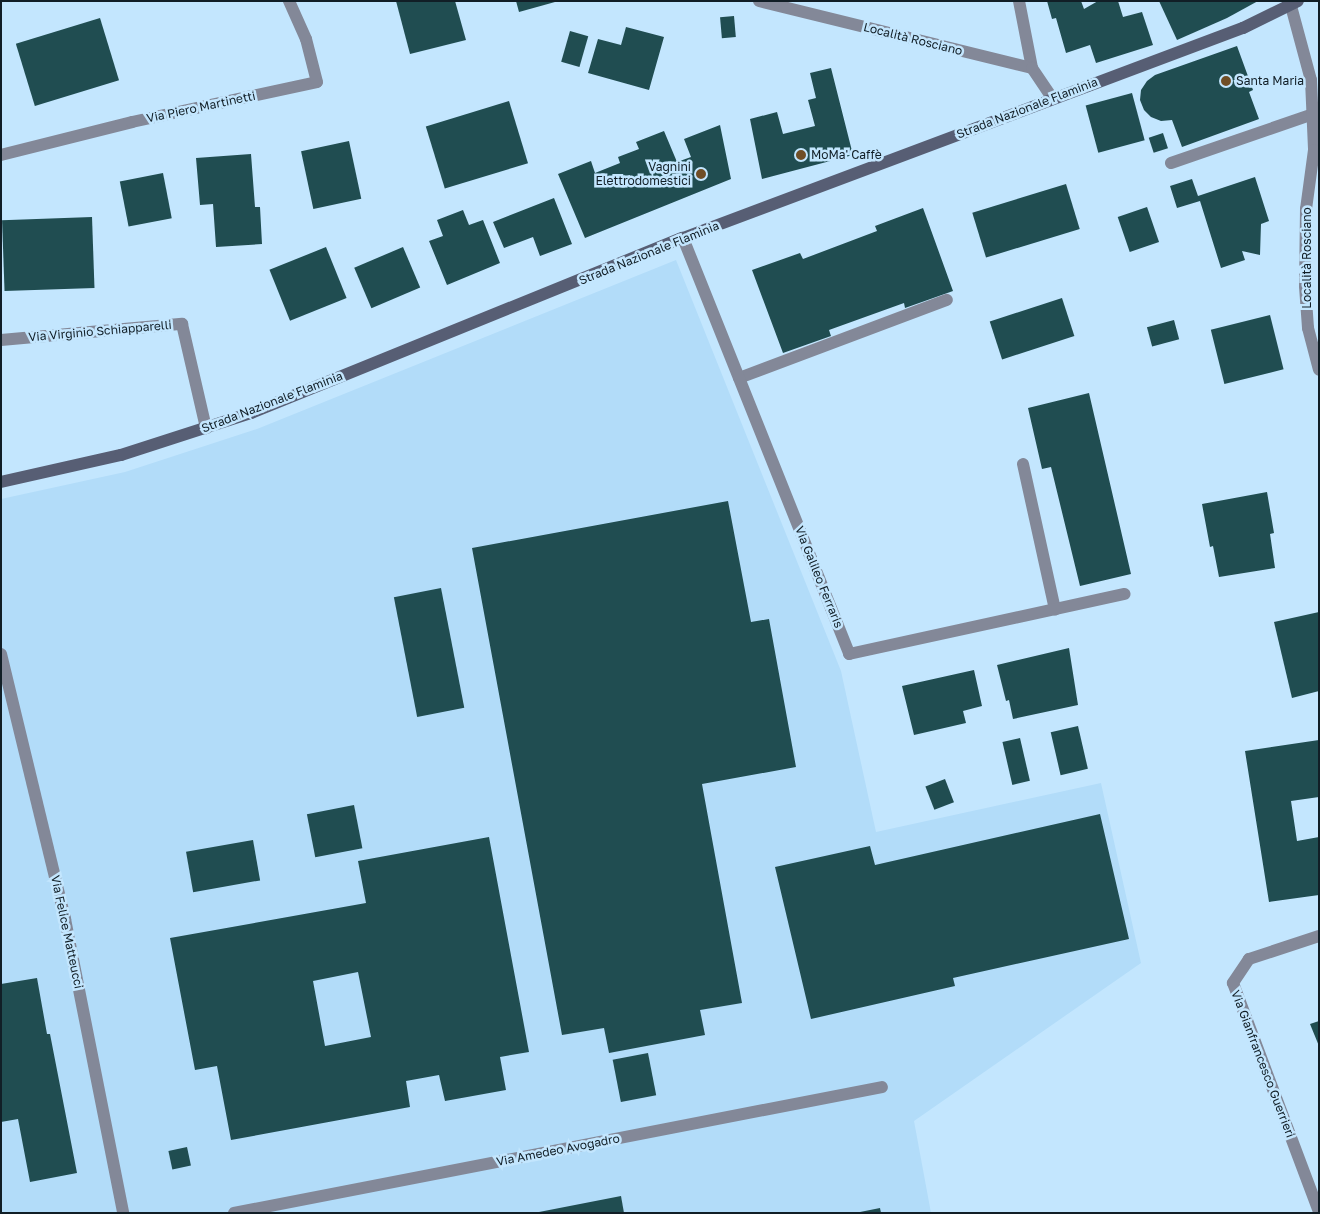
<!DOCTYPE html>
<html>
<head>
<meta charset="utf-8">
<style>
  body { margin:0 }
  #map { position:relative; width:1320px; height:1214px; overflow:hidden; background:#c3e6fe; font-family:"Golos Text",sans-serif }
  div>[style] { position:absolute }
  .built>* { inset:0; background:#b2dcf9 }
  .building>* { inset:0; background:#204d51; transform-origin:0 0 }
  .service>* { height:12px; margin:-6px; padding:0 6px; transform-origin:6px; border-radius:6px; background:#838898 }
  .minor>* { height:12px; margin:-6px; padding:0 6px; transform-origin:6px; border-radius:6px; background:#838898 }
  .secondary>* { height:12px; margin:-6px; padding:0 6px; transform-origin:6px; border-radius:6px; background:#575e74 }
  .dots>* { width:14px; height:14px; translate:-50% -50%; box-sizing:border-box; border:2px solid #c3e6fe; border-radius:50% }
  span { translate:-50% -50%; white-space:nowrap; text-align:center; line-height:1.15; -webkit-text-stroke:5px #c3e6fe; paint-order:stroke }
  .street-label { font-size:12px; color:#111e26 }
  .poi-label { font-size:12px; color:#111e26 }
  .left { translate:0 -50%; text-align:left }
  .right { translate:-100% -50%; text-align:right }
  .frame { position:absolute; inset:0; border:2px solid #111e26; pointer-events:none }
</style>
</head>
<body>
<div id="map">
  <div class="built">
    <i style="clip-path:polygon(676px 260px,841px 671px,876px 832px,1101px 783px,1141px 963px,914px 1121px,931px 1213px,1px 1213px,1px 499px,125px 472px,257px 429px)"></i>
  </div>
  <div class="building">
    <i style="clip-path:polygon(396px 1px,455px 1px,466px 40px,410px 54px)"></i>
    <i style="clip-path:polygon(516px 1px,555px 1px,555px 2px,519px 12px)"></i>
    <i style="clip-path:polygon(1047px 1px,1081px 1px,1084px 9px,1098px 1px,1118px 1px,1123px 17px,1142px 12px,1153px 45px,1096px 63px,1090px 45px,1066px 53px,1056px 18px,1052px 19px)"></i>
    <i style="clip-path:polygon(1159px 1px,1258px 1px,1227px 18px,1177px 40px)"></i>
    <i style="left:734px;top:16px;width:21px;height:14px;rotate:85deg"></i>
    <i style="left:100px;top:18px;width:65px;height:88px;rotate:73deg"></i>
    <i style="clip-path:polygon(626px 27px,664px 37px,649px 90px,588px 73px,598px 39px,621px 45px)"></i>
    <i style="left:570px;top:31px;width:19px;height:32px;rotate:16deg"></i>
    <i style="clip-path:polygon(1237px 46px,1253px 90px,1249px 92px,1259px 119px,1182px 147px,1172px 120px,1161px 121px,1151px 117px,1144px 110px,1140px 100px,1141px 90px,1147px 81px,1155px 75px)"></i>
    <i style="clip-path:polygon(831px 68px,853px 155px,762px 179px,750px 119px,777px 112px,783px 134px,815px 126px,808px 100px,816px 98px,810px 73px)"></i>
    <i style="left:1132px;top:93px;width:49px;height:48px;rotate:75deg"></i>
    <i style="left:509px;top:101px;width:65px;height:87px;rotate:73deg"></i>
    <i style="clip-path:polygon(720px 125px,731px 179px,585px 238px,558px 174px,591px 161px,595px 173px,620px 163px,618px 157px,639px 149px,636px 142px,664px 131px,677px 162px,691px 157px,684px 139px)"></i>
    <i style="left:1163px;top:133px;width:16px;height:15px;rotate:72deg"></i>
    <i style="left:349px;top:141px;width:59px;height:49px;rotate:78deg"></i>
    <i style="clip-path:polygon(251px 154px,255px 207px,260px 207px,262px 244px,216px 247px,213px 204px,200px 205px,196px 158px)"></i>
    <i style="left:163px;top:173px;width:46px;height:44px;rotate:79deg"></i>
    <i style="clip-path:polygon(1255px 177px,1269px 221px,1261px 224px,1260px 255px,1242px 251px,1245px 260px,1221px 268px,1200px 201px,1177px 208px,1170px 186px,1192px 179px,1198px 196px)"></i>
    <i style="left:1066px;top:184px;width:47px;height:98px;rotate:73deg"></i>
    <i style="clip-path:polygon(554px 198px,572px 244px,540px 256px,533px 237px,504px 248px,493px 222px)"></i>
    <i style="left:1147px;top:207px;width:37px;height:31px;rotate:71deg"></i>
    <i style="clip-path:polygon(923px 208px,953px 291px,905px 308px,904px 303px,829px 330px,831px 336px,783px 353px,752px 270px,800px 253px,803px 259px,877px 231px,875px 226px)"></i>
    <i style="clip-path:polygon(463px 210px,469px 225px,483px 220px,500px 263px,447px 285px,429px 241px,443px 236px,437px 220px)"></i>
    <i style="left:92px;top:217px;width:71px;height:90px;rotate:88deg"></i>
    <i style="left:326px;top:247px;width:55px;height:61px;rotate:68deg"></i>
    <i style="left:403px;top:247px;width:44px;height:53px;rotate:67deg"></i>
    <i style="left:1062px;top:298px;width:40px;height:76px;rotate:72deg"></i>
    <i style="left:1270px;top:315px;width:56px;height:61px;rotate:76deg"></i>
    <i style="left:1174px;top:320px;width:20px;height:28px;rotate:75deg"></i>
    <i style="clip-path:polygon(1089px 393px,1131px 574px,1080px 586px,1051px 467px,1042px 469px,1028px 408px)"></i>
    <i style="clip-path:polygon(1267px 492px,1274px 533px,1270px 534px,1275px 568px,1219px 577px,1213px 546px,1210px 547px,1202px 504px)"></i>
    <i style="clip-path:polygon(728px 501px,751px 622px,769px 619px,796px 767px,702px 784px,742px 1003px,700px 1010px,705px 1035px,609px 1053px,604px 1028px,562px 1035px,472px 548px)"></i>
    <i style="left:441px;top:588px;width:122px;height:48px;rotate:79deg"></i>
    <i style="clip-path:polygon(1319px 612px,1319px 691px,1292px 698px,1274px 622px)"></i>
    <i style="clip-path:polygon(1069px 648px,1078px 705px,1013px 719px,1009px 700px,1006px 701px,997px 665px)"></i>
    <i style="clip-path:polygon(974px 670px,982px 706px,963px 711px,966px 723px,914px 735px,902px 686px)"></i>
    <i style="left:1078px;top:726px;width:44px;height:28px;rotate:77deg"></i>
    <i style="left:1020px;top:738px;width:44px;height:18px;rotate:77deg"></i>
    <i style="clip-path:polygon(1319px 740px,1319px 797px,1291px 801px,1297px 841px,1319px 837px,1319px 895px,1269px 902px,1245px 751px)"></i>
    <i style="left:945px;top:779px;width:25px;height:21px;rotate:69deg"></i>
    <i style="left:354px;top:805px;width:44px;height:48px;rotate:79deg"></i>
    <i style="clip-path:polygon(1100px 814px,1129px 939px,953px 978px,955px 986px,811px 1019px,775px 867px,870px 846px,875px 865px)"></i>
    <i style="clip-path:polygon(evenodd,489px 837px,529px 1052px,500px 1057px,506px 1090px,445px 1101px,439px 1075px,406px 1081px,410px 1107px,231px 1140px,217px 1066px,195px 1070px,170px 938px,366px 903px,358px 861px,489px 837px,358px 972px,371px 1037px,325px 1046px,313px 981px,358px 972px)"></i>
    <i style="left:253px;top:840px;width:41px;height:68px;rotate:80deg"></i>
    <i style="clip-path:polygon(37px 978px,47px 1034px,50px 1034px,77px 1173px,30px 1182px,18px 1119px,1px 1122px,1px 984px)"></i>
    <i style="clip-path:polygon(1319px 1021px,1319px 1046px,1310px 1024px)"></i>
    <i style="left:648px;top:1053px;width:43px;height:36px;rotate:79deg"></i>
    <i style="left:187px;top:1147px;width:19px;height:19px;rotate:78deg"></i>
    <i style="clip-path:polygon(621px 1196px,624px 1213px,539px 1213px,539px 1212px)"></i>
    <i style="clip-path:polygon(880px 1208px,881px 1213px,860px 1213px,860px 1212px)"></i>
  </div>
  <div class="service">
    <i style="left:1019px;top:1px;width:68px;rotate:79deg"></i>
    <i style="left:1171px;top:163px;width:150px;rotate:-19deg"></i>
    <i style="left:739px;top:378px;width:222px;rotate:-20.6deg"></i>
    <i style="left:1023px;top:464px;width:149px;rotate:77.6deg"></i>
  </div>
  <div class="minor">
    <i style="left:759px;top:1px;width:281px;rotate:13.8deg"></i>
    <i style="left:1032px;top:68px;width:36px;rotate:56deg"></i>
    <i style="left:1291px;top:6px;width:77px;rotate:74.9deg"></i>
    <i style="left:1311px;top:80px;width:70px;rotate:87.5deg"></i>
    <i style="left:1314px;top:150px;width:60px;rotate:97.7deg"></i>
    <i style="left:1306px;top:209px;width:77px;rotate:90.7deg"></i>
    <i style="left:1305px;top:286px;width:42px;rotate:85.9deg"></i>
    <i style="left:1308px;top:328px;width:43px;rotate:75.3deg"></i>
    <i style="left:1px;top:155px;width:135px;rotate:-14.1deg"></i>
    <i style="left:132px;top:122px;width:189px;rotate:-12.2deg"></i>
    <i style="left:317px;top:82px;width:44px;rotate:-104.3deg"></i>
    <i style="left:306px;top:39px;width:42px;rotate:-114.1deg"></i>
    <i style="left:683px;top:238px;width:448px;rotate:68.2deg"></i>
    <i style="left:849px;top:654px;width:282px;rotate:-12.3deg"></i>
    <i style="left:1px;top:340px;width:182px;rotate:-5.1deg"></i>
    <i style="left:182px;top:324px;width:107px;rotate:77deg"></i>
    <i style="left:1px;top:654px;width:273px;rotate:76.4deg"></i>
    <i style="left:65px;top:919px;width:300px;rotate:78.8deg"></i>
    <i style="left:1319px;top:936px;width:74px;rotate:161.8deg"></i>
    <i style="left:1249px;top:959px;width:29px;rotate:124deg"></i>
    <i style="left:1233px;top:983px;width:245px;rotate:69.4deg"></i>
    <i style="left:234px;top:1213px;width:660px;rotate:-11deg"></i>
  </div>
  <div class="secondary">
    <i style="left:1px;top:482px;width:123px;rotate:-12.7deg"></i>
    <i style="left:121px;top:455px;width:137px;rotate:-17.9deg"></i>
    <i style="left:251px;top:413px;width:466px;rotate:-22.1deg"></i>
    <i style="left:683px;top:238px;width:598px;rotate:-20.56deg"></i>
    <i style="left:1243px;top:28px;width:61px;rotate:-26.1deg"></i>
  </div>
  <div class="dots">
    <i style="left:1226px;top:81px;background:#704e26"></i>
    <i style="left:801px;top:155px;background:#704e26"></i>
    <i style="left:701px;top:174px;background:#704e26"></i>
  </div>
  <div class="street-label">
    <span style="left:913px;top:39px;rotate:14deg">Località Rosciano</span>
    <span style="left:201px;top:107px;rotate:-12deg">Via Piero Martinetti</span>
    <span style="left:1027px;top:108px;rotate:-21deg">Strada Nazionale Flaminia</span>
    <span style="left:649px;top:253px;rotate:-22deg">Strada Nazionale Flaminia</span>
    <span style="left:1307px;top:258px;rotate:-90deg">Località Rosciano</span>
    <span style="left:100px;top:331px;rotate:-5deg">Via Virginio Schiapparelli</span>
    <span style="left:272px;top:402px;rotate:-21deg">Strada Nazionale Flaminia</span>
    <span style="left:819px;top:577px;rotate:68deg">Via Galileo Ferraris</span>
    <span style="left:67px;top:932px;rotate:78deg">Via Felice Matteucci</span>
    <span style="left:1263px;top:1064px;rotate:69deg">Via Gianfrancesco Guerrieri</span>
    <span style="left:558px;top:1150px;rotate:-11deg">Via Amedeo Avogadro</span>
  </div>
  <div class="poi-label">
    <span class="left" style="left:1236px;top:81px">Santa Maria</span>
    <span class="left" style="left:811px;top:155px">MoMa' Caffè</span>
    <span class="right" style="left:691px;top:174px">Vagnini<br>Elettrodomestici</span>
  </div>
  <div class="frame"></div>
</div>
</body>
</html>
